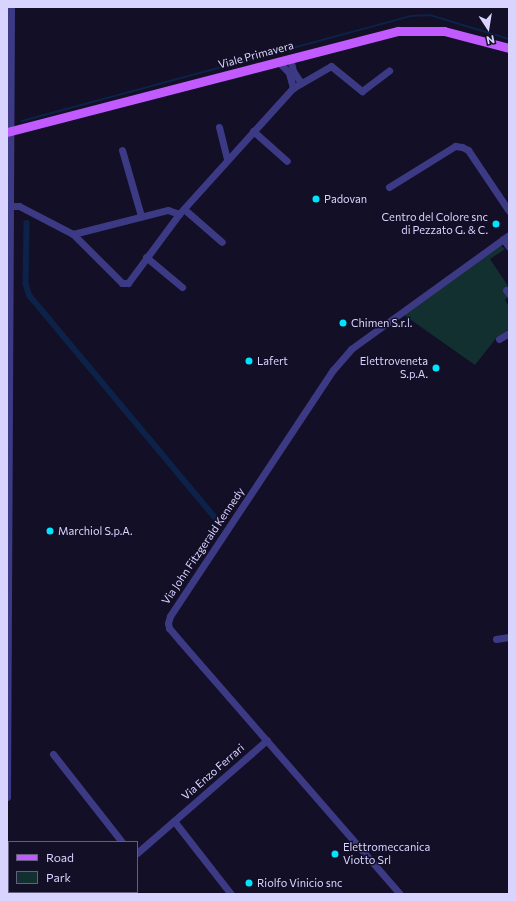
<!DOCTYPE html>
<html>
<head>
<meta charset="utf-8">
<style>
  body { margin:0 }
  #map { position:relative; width:516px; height:901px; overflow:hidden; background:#130f26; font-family:Commissioner,sans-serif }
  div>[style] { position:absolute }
  .green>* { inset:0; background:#12302f }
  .stream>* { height:1.5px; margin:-0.75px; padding:0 0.75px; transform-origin:0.75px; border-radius:0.75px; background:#0c2248 }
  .canal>* { height:5.5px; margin:-2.75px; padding:0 2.75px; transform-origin:2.75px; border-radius:2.75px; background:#0c2248 }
  .minor>* { height:7px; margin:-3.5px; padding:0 3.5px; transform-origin:3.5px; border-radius:3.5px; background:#3d3a85 }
  .major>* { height:9px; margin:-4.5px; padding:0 4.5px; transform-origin:4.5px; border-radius:4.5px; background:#c25bff }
  .dots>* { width:11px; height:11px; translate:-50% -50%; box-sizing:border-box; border:2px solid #130f26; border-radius:50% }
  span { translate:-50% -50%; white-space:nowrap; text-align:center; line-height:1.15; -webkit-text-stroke:3px #130f26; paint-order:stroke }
  .street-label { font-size:11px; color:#d9d4ff }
  .poi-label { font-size:11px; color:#d9d4ff }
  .left { translate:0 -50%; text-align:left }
  .right { translate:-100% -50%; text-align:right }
  .frame { position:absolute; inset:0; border:8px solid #d9d4ff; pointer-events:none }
  .legend { position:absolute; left:8px; top:841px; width:130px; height:52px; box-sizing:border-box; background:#130f26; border:1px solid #625e7d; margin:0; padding:5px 7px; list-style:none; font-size:12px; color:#d9d4ff }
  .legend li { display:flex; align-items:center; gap:8px; height:20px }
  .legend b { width:20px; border:1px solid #625e7d }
  .north { position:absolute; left:468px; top:8px; width:40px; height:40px; -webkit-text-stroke:3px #130f26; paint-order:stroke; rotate:168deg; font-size:11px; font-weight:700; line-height:16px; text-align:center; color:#d9d4ff }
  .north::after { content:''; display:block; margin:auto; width:14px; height:18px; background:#d9d4ff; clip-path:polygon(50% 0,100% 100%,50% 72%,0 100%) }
</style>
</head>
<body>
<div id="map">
  <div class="green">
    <i style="clip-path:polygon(501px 246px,505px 249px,490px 259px,508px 286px,503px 289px,509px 296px,505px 300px,509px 307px,509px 329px,497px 337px,475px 365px,404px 315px)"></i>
  </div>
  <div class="stream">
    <i style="left:22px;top:121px;width:403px;rotate:-15.1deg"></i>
    <i style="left:411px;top:16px;width:19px;rotate:-3deg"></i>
    <i style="left:430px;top:15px;width:83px;rotate:16.9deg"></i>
  </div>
  <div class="canal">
    <i style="left:27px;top:223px;width:61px;rotate:90.9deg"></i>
    <i style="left:26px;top:284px;width:13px;rotate:72deg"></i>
    <i style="left:30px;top:296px;width:296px;rotate:50.1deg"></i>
  </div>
  <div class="minor">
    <i style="left:290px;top:58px;width:13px;rotate:77deg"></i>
    <i style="left:293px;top:71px;width:14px;rotate:56deg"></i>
    <i style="left:278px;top:61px;width:16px;rotate:47deg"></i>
    <i style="left:289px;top:73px;width:16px;rotate:75deg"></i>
    <i style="left:219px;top:127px;width:33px;rotate:76deg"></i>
    <i style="left:253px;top:131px;width:45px;rotate:41.4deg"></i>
    <i style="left:122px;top:150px;width:69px;rotate:73.9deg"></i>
    <i style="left:389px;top:187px;width:78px;rotate:-31.8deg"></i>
    <i style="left:455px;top:146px;width:7px;rotate:8deg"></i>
    <i style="left:462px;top:147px;width:7px;rotate:27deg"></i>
    <i style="left:468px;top:150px;width:73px;rotate:56.1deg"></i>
    <i style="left:10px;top:206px;width:9px"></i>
    <i style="left:19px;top:206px;width:61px;rotate:27.4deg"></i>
    <i style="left:73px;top:234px;width:69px;rotate:45deg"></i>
    <i style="left:122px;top:283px;width:6px"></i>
    <i style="left:128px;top:283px;width:86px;rotate:-53.5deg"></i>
    <i style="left:179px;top:214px;width:170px;rotate:-47.9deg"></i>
    <i style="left:293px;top:88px;width:44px;rotate:-30.1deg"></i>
    <i style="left:331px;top:66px;width:40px;rotate:39deg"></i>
    <i style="left:362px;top:91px;width:34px;rotate:-37deg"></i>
    <i style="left:184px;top:209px;width:50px;rotate:41deg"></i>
    <i style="left:73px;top:234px;width:98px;rotate:-14.2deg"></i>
    <i style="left:168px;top:210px;width:12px;rotate:20deg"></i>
    <i style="left:503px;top:239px;width:10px;rotate:53deg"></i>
    <i style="left:146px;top:257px;width:47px;rotate:39.8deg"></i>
    <i style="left:506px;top:290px;width:5px;rotate:53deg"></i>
    <i style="left:499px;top:339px;width:12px;rotate:-31deg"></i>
    <i style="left:496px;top:639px;width:13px;rotate:-9deg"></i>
    <i style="left:53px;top:754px;width:112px;rotate:51.9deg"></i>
    <i style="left:7px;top:797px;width:790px;rotate:-89.71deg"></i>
    <i style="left:174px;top:821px;width:93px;rotate:52deg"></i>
    <i style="left:137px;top:853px;width:172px;rotate:-41deg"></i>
    <i style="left:7px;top:876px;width:4px;rotate:56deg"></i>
    <i style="left:7px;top:892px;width:2px;rotate:63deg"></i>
    <i style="left:19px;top:892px;width:3px;rotate:45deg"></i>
    <i style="left:89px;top:894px;width:3px;rotate:-45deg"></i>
    <i style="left:400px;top:894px;width:335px;rotate:-131deg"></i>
    <i style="left:180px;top:641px;width:17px;rotate:-130deg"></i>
    <i style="left:169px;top:628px;width:5px;rotate:-101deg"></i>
    <i style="left:168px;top:623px;width:7px;rotate:-74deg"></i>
    <i style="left:170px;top:616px;width:295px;rotate:-56.5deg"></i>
    <i style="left:333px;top:370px;width:28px;rotate:-49deg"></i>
    <i style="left:351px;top:349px;width:195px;rotate:-35.8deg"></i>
  </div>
  <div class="major">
    <i style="left:7px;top:132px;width:404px;rotate:-14.5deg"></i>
    <i style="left:398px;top:31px;width:46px"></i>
    <i style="left:444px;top:31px;width:67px;rotate:14.7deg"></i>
  </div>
  <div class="dots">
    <i style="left:316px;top:199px;background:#00e5ff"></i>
    <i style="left:496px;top:224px;background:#00e5ff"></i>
    <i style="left:343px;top:323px;background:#00e5ff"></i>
    <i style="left:249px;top:361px;background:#00e5ff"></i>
    <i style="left:436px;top:368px;background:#00e5ff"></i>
    <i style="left:50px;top:531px;background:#00e5ff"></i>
    <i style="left:335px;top:854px;background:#00e5ff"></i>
    <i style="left:249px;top:883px;background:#00e5ff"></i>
  </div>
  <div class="street-label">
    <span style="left:256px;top:55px;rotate:-15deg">Viale Primavera</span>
    <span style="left:203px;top:546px;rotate:-56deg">Via John Fitzgerald Kennedy</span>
    <span style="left:213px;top:772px;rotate:-41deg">Via Enzo Ferrari</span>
  </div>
  <div class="poi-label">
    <span class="left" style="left:324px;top:199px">Padovan</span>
    <span class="right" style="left:488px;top:224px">Centro del Colore snc<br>di Pezzato G. &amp; C.</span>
    <span class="left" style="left:351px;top:323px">Chimen S.r.l.</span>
    <span class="left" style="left:257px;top:361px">Lafert</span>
    <span class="right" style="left:428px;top:368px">Elettroveneta<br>S.p.A.</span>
    <span class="left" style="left:58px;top:531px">Marchiol S.p.A.</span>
    <span class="left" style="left:343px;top:854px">Elettromeccanica<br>Viotto Srl</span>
    <span class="left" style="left:257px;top:883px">Riolfo Vinicio snc</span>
  </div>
  <div class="frame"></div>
  <ul class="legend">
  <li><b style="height:5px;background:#c25bff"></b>Road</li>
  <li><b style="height:11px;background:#12302f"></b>Park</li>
  </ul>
  <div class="north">N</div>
</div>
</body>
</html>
